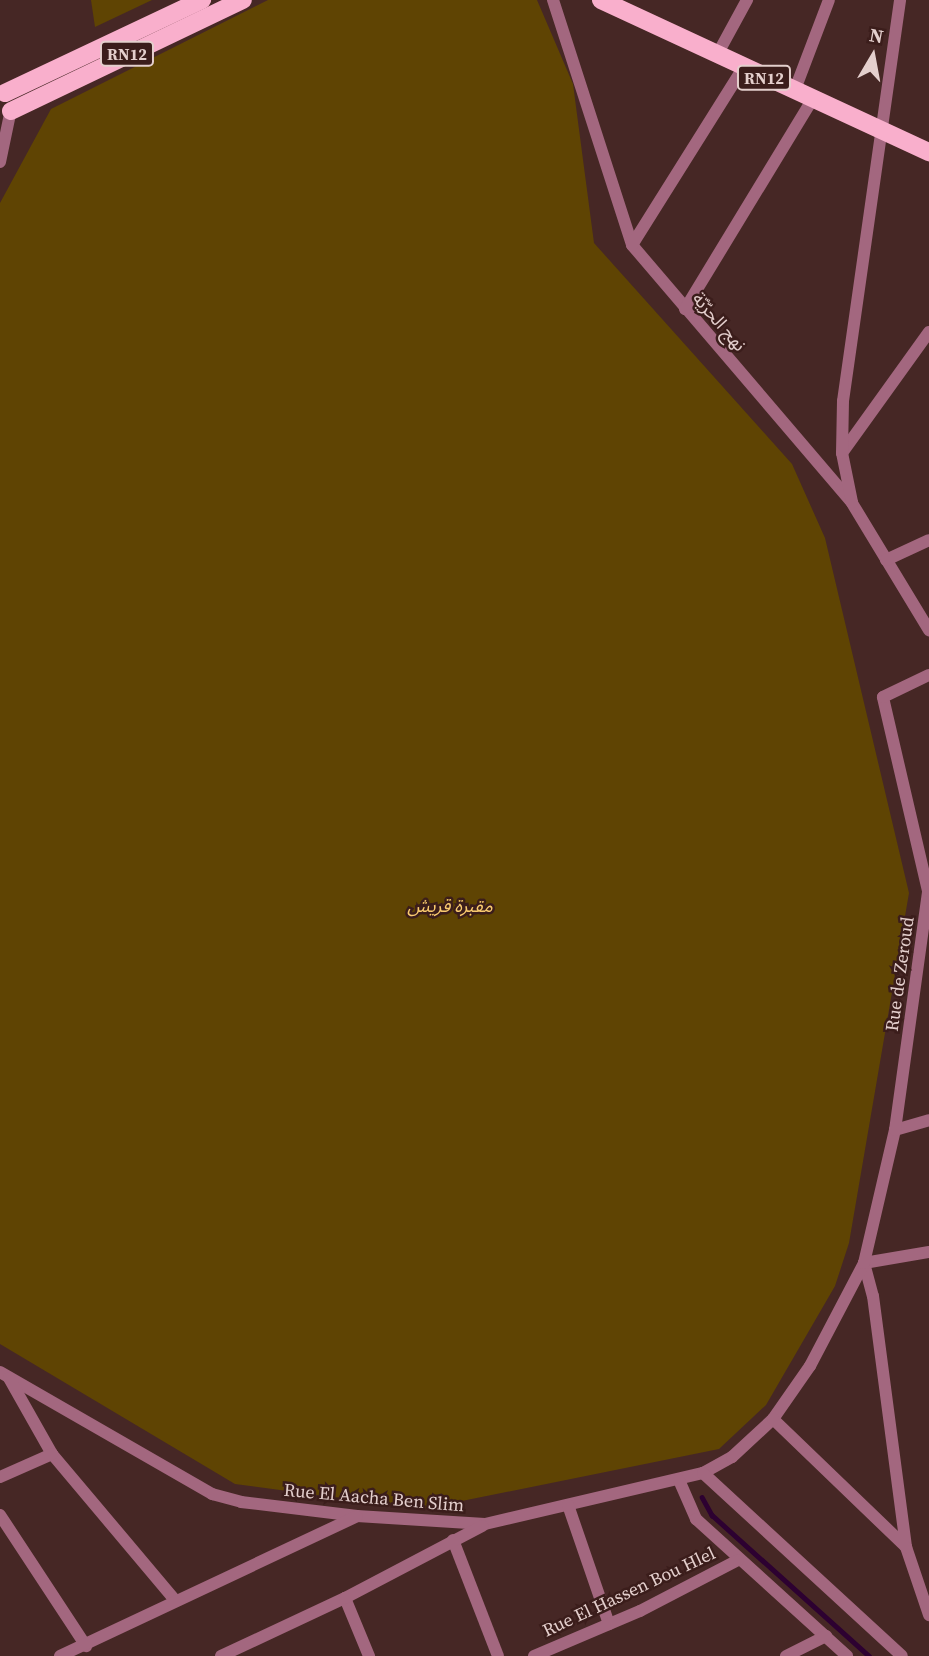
<!DOCTYPE html>
<html>
<head>
<meta charset="utf-8">
<style>
  body { margin:0 }
  #map { position:relative; width:929px; height:1656px; overflow:hidden; background:#462725; font-family:"Source Serif 4","Noto Sans Arabic",serif }
  div>[style] { position:absolute }
  .green>* { inset:0; background:#5f4403 }
  .stream>* { height:4.5px; margin:-2.25px; padding:0 2.25px; transform-origin:2.25px; border-radius:2.25px; background:#2d0131 }
  .minor>* { height:12px; margin:-6px; padding:0 6px; transform-origin:6px; border-radius:6px; background:#a3677f }
  .primary>* { height:18px; margin:-9px; padding:0 9px; transform-origin:9px; border-radius:9px; background:#f9afcc }
  span { translate:-50% -50%; white-space:nowrap; text-align:center; line-height:1.15; -webkit-text-stroke:5px #3b1d1b; paint-order:stroke }
  .shield-label span { padding:2px 5px; background:#3b1d1b; border:2px solid; border-radius:5px; -webkit-text-stroke-width:0 }
  .shield-label { font-size:16px; color:#e4cfcd; font-weight:700 }
  .street-label { font-size:18px; color:#e4cfcd }
  .park-label { font-size:18px; color:#facb6f; font-style:italic }
  .north { position:absolute; left:838px; top:21px; width:70px; height:70px; -webkit-text-stroke:5px #3b1d1b; paint-order:stroke; rotate:10deg; font-size:19px; font-weight:700; line-height:28px; text-align:center; color:#e4cfcd }
  .north::after { content:''; display:block; margin:auto; width:24px; height:32px; background:#e4cfcd; clip-path:polygon(50% 0,100% 100%,50% 72%,0 100%) }
</style>
</head>
<body>
<div id="map">
  <div class="green">
    <i style="clip-path:polygon(91px 0,152px 0,95px 27px)"></i>
    <i style="clip-path:polygon(268px 0,537px 0,573px 84px,594px 243px,792px 464px,825px 538px,909px 893px,849px 1243px,835px 1286px,766px 1405px,719px 1449px,422px 1509px,235px 1484px,0 1344px,0 203px,51px 109px)"></i>
  </div>
  <div class="stream">
    <i style="left:702px;top:1497px;width:21px;rotate:61deg"></i>
    <i style="left:712px;top:1515px;width:211px;rotate:41.9deg"></i>
  </div>
  <div class="minor">
    <i style="left:553px;top:0;width:257px;rotate:72.1deg"></i>
    <i style="left:632px;top:245px;width:339px;rotate:49.5deg"></i>
    <i style="left:852px;top:503px;width:149px;rotate:58.8deg"></i>
    <i style="left:717px;top:55px;width:63px;rotate:-61.4deg"></i>
    <i style="left:794px;top:92px;width:98px;rotate:-69.2deg"></i>
    <i style="left:0;top:162px;width:49px;rotate:-78.2deg"></i>
    <i style="left:632px;top:245px;width:209px;rotate:-57.9deg"></i>
    <i style="left:685px;top:309px;width:245px;rotate:-58.7deg"></i>
    <i style="left:842px;top:453px;width:149px;rotate:-54.3deg"></i>
    <i style="left:852px;top:502px;width:50px;rotate:-101.5deg"></i>
    <i style="left:842px;top:453px;width:52px;rotate:-88.9deg"></i>
    <i style="left:843px;top:401px;width:405px;rotate:-81.9deg"></i>
    <i style="left:886px;top:560px;width:47px;rotate:-24.9deg"></i>
    <i style="left:895px;top:1130px;width:35px;rotate:-16deg"></i>
    <i style="left:864px;top:1263px;width:34px;rotate:75deg"></i>
    <i style="left:873px;top:1296px;width:253px;rotate:82.5deg"></i>
    <i style="left:906px;top:1547px;width:72px;rotate:71.3deg"></i>
    <i style="left:864px;top:1263px;width:66px;rotate:-9.6deg"></i>
    <i style="left:0;top:1372px;width:245px;rotate:29.9deg"></i>
    <i style="left:212px;top:1494px;width:30px;rotate:15deg"></i>
    <i style="left:241px;top:1502px;width:117px;rotate:6.9deg"></i>
    <i style="left:357px;top:1516px;width:128px;rotate:3.6deg"></i>
    <i style="left:485px;top:1524px;width:224px;rotate:-13.2deg"></i>
    <i style="left:703px;top:1473px;width:33px;rotate:-29deg"></i>
    <i style="left:732px;top:1457px;width:56px;rotate:-42.8deg"></i>
    <i style="left:773px;top:1419px;width:65px;rotate:-55.1deg"></i>
    <i style="left:810px;top:1366px;width:116px;rotate:-62.3deg"></i>
    <i style="left:864px;top:1263px;width:137px;rotate:-76.9deg"></i>
    <i style="left:895px;top:1130px;width:241px;rotate:-82.1deg"></i>
    <i style="left:928px;top:891px;width:199px;rotate:-103.1deg"></i>
    <i style="left:883px;top:697px;width:51px;rotate:-25.6deg"></i>
    <i style="left:9px;top:1378px;width:87px;rotate:60.5deg"></i>
    <i style="left:52px;top:1454px;width:189px;rotate:49.9deg"></i>
    <i style="left:773px;top:1419px;width:185px;rotate:43.9deg"></i>
    <i style="left:703px;top:1473px;width:270px;rotate:42.6deg"></i>
    <i style="left:0;top:1477px;width:57px;rotate:-23.9deg"></i>
    <i style="left:679px;top:1480px;width:43px;rotate:66.4deg"></i>
    <i style="left:696px;top:1519px;width:204px;rotate:42.2deg"></i>
    <i style="left:568px;top:1505px;width:126px;rotate:71deg"></i>
    <i style="left:0;top:1515px;width:157px;rotate:56.7deg"></i>
    <i style="left:453px;top:1540px;width:124px;rotate:68.8deg"></i>
    <i style="left:345px;top:1598px;width:63px;rotate:67.5deg"></i>
    <i style="left:60px;top:1656px;width:328px;rotate:-25.2deg"></i>
    <i style="left:221px;top:1656px;width:137px;rotate:-25.1deg"></i>
    <i style="left:345px;top:1598px;width:155px;rotate:-27.7deg"></i>
    <i style="left:534px;top:1656px;width:115px;rotate:-23deg"></i>
    <i style="left:640px;top:1611px;width:110px;rotate:-27.5deg"></i>
    <i style="left:786px;top:1656px;width:45px;rotate:-26.6deg"></i>
  </div>
  <div class="primary">
    <i style="left:601px;top:0;width:362px;rotate:24.9deg"></i>
    <i style="left:5px;top:93px;width:218px;rotate:-25.3deg"></i>
    <i style="left:11px;top:111px;width:257px;rotate:-25.6deg"></i>
  </div>
  <div class="shield-label">
    <span style="left:127px;top:54px">RN12</span>
    <span style="left:764px;top:78px">RN12</span>
  </div>
  <div class="street-label">
    <span style="left:719px;top:322px;rotate:49deg">نهج الحرّيّة</span>
    <span style="left:900px;top:974px;rotate:-82deg">Rue de Zeroud</span>
    <span style="left:374px;top:1498px;rotate:5deg">Rue El Aacha Ben Slim</span>
    <span style="left:629px;top:1592px;rotate:-25deg">Rue El Hassen Bou Hlel</span>
  </div>
  <div class="park-label">
    <span style="left:450px;top:906px">مقبرة قريش</span>
  </div>
  <div class="north">N</div>
</div>
</body>
</html>
